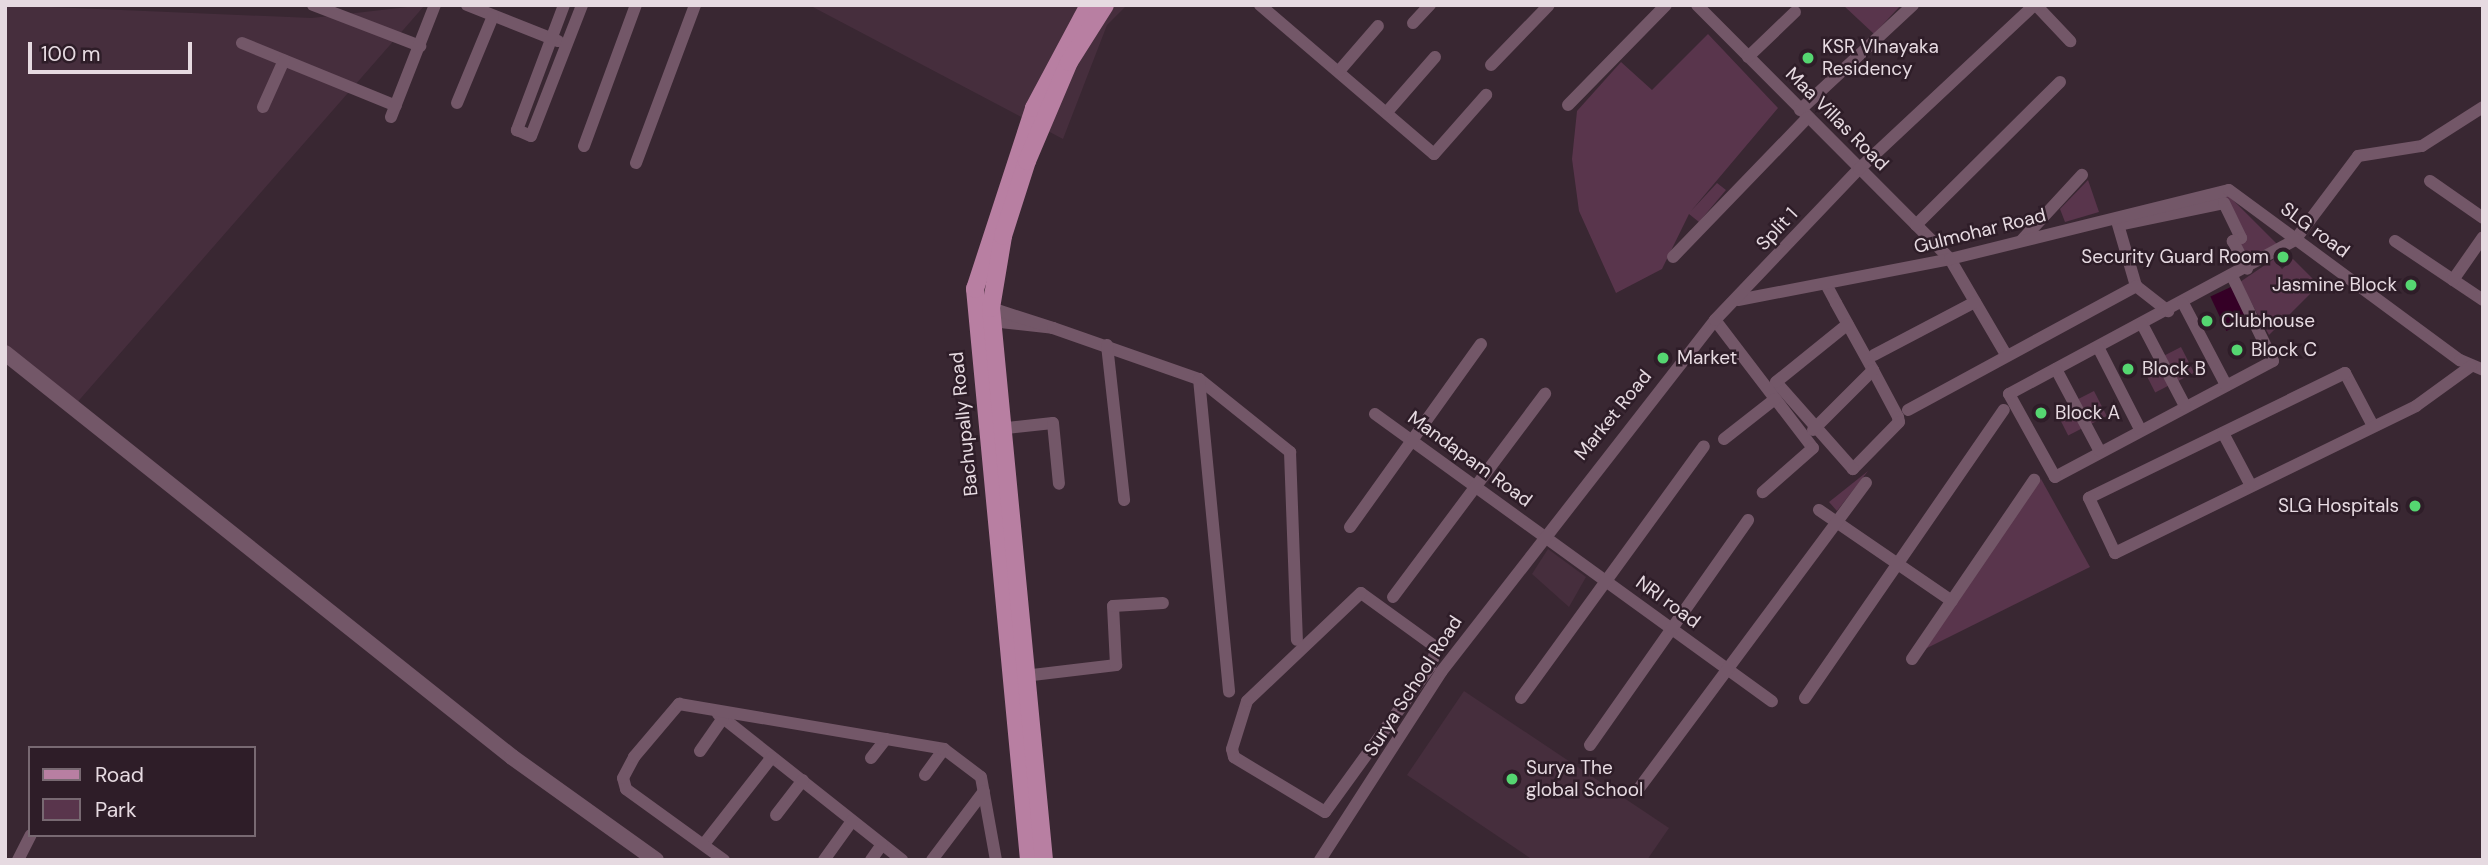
<!DOCTYPE html>
<html>
<head>
<meta charset="utf-8">
<style>
  body { margin:0 }
  #map { position:relative; width:2488px; height:865px; overflow:hidden; background:#392732; font-family:"DM Sans",sans-serif }
  div>[style] { position:absolute }
  .built>* { inset:0; background:#462e3d }
  .green>* { inset:0; background:#59354c; transform-origin:0 0 }
  .water>* { inset:0; background:#350026; transform-origin:0 0 }
  .minor>* { height:12px; margin:-6px; padding:0 6px; transform-origin:6px; border-radius:6px; background:#735768 }
  .tertiary>* { height:16px; margin:-8px; padding:0 8px; transform-origin:8px; border-radius:8px; background:#735768 }
  .primary>* { height:18px; margin:-9px; padding:0 9px; transform-origin:9px; border-radius:9px; background:#b87fa2 }
  .dots>* { width:19px; height:19px; translate:-50% -50%; box-sizing:border-box; border:4px solid #2e1d28; border-radius:50% }
  span { translate:-50% -50%; white-space:nowrap; text-align:center; line-height:1.15; -webkit-text-stroke:5px #2e1d28; paint-order:stroke }
  .poi-label { font-size:19px; color:#e6dae1 }
  .left { translate:0 -50%; text-align:left }
  .right { translate:-100% -50%; text-align:right }
  .street-label { font-size:19px; color:#e6dae1 }
  .frame { position:absolute; inset:0; border:7px solid #e6dae1; pointer-events:none }
  .legend { position:absolute; left:28px; top:746px; width:228px; height:91px; box-sizing:border-box; background:#2e1d28; border:2px solid #786972; margin:0; padding:9px 12px; list-style:none; font-size:21px; color:#e6dae1 }
  .legend li { display:flex; align-items:center; gap:14px; height:35px }
  .legend b { width:35px; border:2px solid #786972 }
  .scale { position:absolute; left:28px; top:42px; width:164px; height:32px; box-sizing:border-box; border:4px solid #e6dae1; border-top:0; padding-left:9px; font-size:21px; line-height:24px; white-space:nowrap; color:#e6dae1; -webkit-text-stroke:5px #2e1d28; paint-order:stroke }
</style>
</head>
<body>
<div id="map">
  <div class="built">
    <i style="clip-path:polygon(5px 5px,312px 18px,425px 5px,74px 406px,5px 354px)"></i>
    <i style="clip-path:polygon(809px 5px,1127px 5px,1107px 25px,1063px 139px)"></i>
    <i style="clip-path:polygon(1548px 549px,1586px 577px,1569px 607px,1532px 574px)"></i>
    <i style="clip-path:polygon(1464px 691px,1669px 828px,1647px 860px,1533px 860px,1407px 775px)"></i>
  </div>
  <div class="green">
    <i style="clip-path:polygon(1843px 5px,1901px 5px,1874px 34px)"></i>
    <i style="clip-path:polygon(1708px 34px,1778px 108px,1691px 211px,1717px 183px,1726px 190px,1699px 222px,1689px 214px,1662px 269px,1616px 293px,1579px 211px,1572px 159px,1577px 111px,1621px 62px,1652px 90px)"></i>
    <i style="clip-path:polygon(2088px 180px,2099px 212px,2065px 222px,2060px 209px)"></i>
    <i style="clip-path:polygon(2228px 195px,2278px 245px,2246px 265px,2223px 198px)"></i>
    <i style="clip-path:polygon(2274px 259px,2282px 269px,2293px 259px,2319px 285px,2269px 335px,2240px 282px)"></i>
    <i style="left:2181px;top:347px;width:29px;height:22px;rotate:63deg"></i>
    <i style="left:2159px;top:358px;width:29px;height:19px;rotate:63deg"></i>
    <i style="left:2094px;top:391px;width:28px;height:21px;rotate:63deg"></i>
    <i style="left:2072px;top:401px;width:29px;height:19px;rotate:63deg"></i>
    <i style="clip-path:polygon(1868px 471px,1837px 511px,1829px 502px)"></i>
    <i style="clip-path:polygon(2041px 479px,2090px 567px,1925px 649px)"></i>
  </div>
  <div class="water">
    <i style="left:2233px;top:286px;width:38px;height:25px;rotate:65deg"></i>
  </div>
  <div class="minor">
    <i style="left:313px;top:5px;width:115px;rotate:21deg"></i>
    <i style="left:467px;top:5px;width:98px;rotate:21.6deg"></i>
    <i style="left:564px;top:5px;width:134px;rotate:110.6deg"></i>
    <i style="left:517px;top:130px;width:15px;rotate:23deg"></i>
    <i style="left:531px;top:136px;width:141px;rotate:-68.7deg"></i>
    <i style="left:1260px;top:5px;width:229px;rotate:40.6deg"></i>
    <i style="left:1434px;top:154px;width:79px;rotate:-48.6deg"></i>
    <i style="left:1697px;top:5px;width:359px;rotate:45.1deg"></i>
    <i style="left:1950px;top:259px;width:111px;rotate:59.7deg"></i>
    <i style="left:2036px;top:5px;width:50px;rotate:46.6deg"></i>
    <i style="left:1413px;top:23px;width:25px;rotate:-47deg"></i>
    <i style="left:242px;top:43px;width:166px;rotate:22.2deg"></i>
    <i style="left:1748px;top:57px;width:65px;rotate:-43.8deg"></i>
    <i style="left:1491px;top:65px;width:83px;rotate:-46deg"></i>
    <i style="left:1340px;top:70px;width:58px;rotate:-49.2deg"></i>
    <i style="left:457px;top:103px;width:94px;rotate:-67.5deg"></i>
    <i style="left:1568px;top:105px;width:140px;rotate:-45.6deg"></i>
    <i style="left:263px;top:107px;width:51px;rotate:-65.9deg"></i>
    <i style="left:1800px;top:110px;width:154px;rotate:-42.9deg"></i>
    <i style="left:1387px;top:112px;width:73px;rotate:-48.9deg"></i>
    <i style="left:391px;top:117px;width:120px;rotate:-68.6deg"></i>
    <i style="left:584px;top:146px;width:150px;rotate:-69.8deg"></i>
    <i style="left:636px;top:163px;width:169px;rotate:-69.5deg"></i>
    <i style="left:2430px;top:181px;width:65px;rotate:34.9deg"></i>
    <i style="left:2117px;top:221px;width:68px;rotate:73.7deg"></i>
    <i style="left:2136px;top:286px;width:41px;rotate:38deg"></i>
    <i style="left:1916px;top:225px;width:203px;rotate:-44.8deg"></i>
    <i style="left:2119px;top:225px;width:107px;rotate:-11.8deg"></i>
    <i style="left:2224px;top:203px;width:39px;rotate:64deg"></i>
    <i style="left:2241px;top:238px;width:9px;rotate:159deg"></i>
    <i style="left:2233px;top:241px;width:31px;rotate:63deg"></i>
    <i style="left:2021px;top:241px;width:90px;rotate:-47.3deg"></i>
    <i style="left:2395px;top:241px;width:106px;rotate:33.8deg"></i>
    <i style="left:1673px;top:257px;width:194px;rotate:-46deg"></i>
    <i style="left:2233px;top:278px;width:92px;rotate:64.3deg"></i>
    <i style="left:2273px;top:361px;width:247px;rotate:152deg"></i>
    <i style="left:2055px;top:477px;width:95px;rotate:-119deg"></i>
    <i style="left:2009px;top:394px;width:325px;rotate:-28.3deg"></i>
    <i style="left:2295px;top:240px;width:105px;rotate:-53.1deg"></i>
    <i style="left:2358px;top:156px;width:65px;rotate:-8.9deg"></i>
    <i style="left:2422px;top:146px;width:72px;rotate:-32.6deg"></i>
    <i style="left:2453px;top:280px;width:52px;rotate:-55.1deg"></i>
    <i style="left:1827px;top:286px;width:19px;rotate:62deg"></i>
    <i style="left:1836px;top:303px;width:77px;rotate:61.1deg"></i>
    <i style="left:1873px;top:370px;width:53px;rotate:62deg"></i>
    <i style="left:1898px;top:417px;width:5px;rotate:79deg"></i>
    <i style="left:1899px;top:422px;width:66px;rotate:134.4deg"></i>
    <i style="left:1853px;top:469px;width:116px;rotate:-131.5deg"></i>
    <i style="left:1776px;top:382px;width:92px;rotate:-38.9deg"></i>
    <i style="left:1738px;top:300px;width:216px;rotate:-10.9deg"></i>
    <i style="left:1950px;top:259px;width:287px;rotate:-13.9deg"></i>
    <i style="left:2229px;top:190px;width:287px;rotate:36.4deg"></i>
    <i style="left:2460px;top:360px;width:25px;rotate:23deg"></i>
    <i style="left:2183px;top:303px;width:93px;rotate:62.3deg"></i>
    <i style="left:1715px;top:320px;width:161px;rotate:52.6deg"></i>
    <i style="left:1813px;top:448px;width:67px;rotate:138.7deg"></i>
    <i style="left:991px;top:321px;width:62px;rotate:6.4deg"></i>
    <i style="left:1053px;top:328px;width:65px;rotate:-162.1deg"></i>
    <i style="left:2142px;top:324px;width:93px;rotate:62.3deg"></i>
    <i style="left:1053px;top:328px;width:155px;rotate:19.3deg"></i>
    <i style="left:1199px;top:379px;width:117px;rotate:38.7deg"></i>
    <i style="left:1290px;top:452px;width:188px;rotate:87.9deg"></i>
    <i style="left:1107px;top:345px;width:156px;rotate:83.7deg"></i>
    <i style="left:2098px;top:347px;width:92px;rotate:62.9deg"></i>
    <i style="left:1874px;top:355px;width:114px;rotate:-27.7deg"></i>
    <i style="left:2056px;top:369px;width:92px;rotate:62deg"></i>
    <i style="left:1199px;top:379px;width:314px;rotate:84.5deg"></i>
    <i style="left:1908px;top:410px;width:260px;rotate:-28.5deg"></i>
    <i style="left:1375px;top:414px;width:490px;rotate:35.9deg"></i>
    <i style="left:2373px;top:426px;width:60px;rotate:-117.8deg"></i>
    <i style="left:2345px;top:373px;width:285px;rotate:154deg"></i>
    <i style="left:2089px;top:498px;width:61px;rotate:64.7deg"></i>
    <i style="left:2115px;top:553px;width:335px;rotate:-26deg"></i>
    <i style="left:2416px;top:406px;width:68px;rotate:-36deg"></i>
    <i style="left:998px;top:429px;width:55px;rotate:-6.2deg"></i>
    <i style="left:1053px;top:423px;width:61px;rotate:84.4deg"></i>
    <i style="left:1813px;top:430px;width:85px;rotate:-45deg"></i>
    <i style="left:2223px;top:433px;width:58px;rotate:62.1deg"></i>
    <i style="left:1724px;top:439px;width:65px;rotate:-38.1deg"></i>
    <i style="left:1819px;top:510px;width:161px;rotate:34.4deg"></i>
    <i style="left:1350px;top:527px;width:225px;rotate:-54.4deg"></i>
    <i style="left:1361px;top:593px;width:94px;rotate:35.9deg"></i>
    <i style="left:1437px;top:648px;width:20px;rotate:110deg"></i>
    <i style="left:1430px;top:667px;width:179px;rotate:125.9deg"></i>
    <i style="left:1325px;top:812px;width:106px;rotate:-148.9deg"></i>
    <i style="left:1234px;top:757px;width:8px;rotate:-104deg"></i>
    <i style="left:1232px;top:749px;width:50px;rotate:-72.6deg"></i>
    <i style="left:1247px;top:701px;width:157px;rotate:-43.5deg"></i>
    <i style="left:1393px;top:597px;width:254px;rotate:-53.2deg"></i>
    <i style="left:1912px;top:659px;width:217px;rotate:-55.7deg"></i>
    <i style="left:1024px;top:676px;width:93px;rotate:-6.8deg"></i>
    <i style="left:1116px;top:665px;width:59px;rotate:-92.9deg"></i>
    <i style="left:1113px;top:606px;width:50px;rotate:-3.4deg"></i>
    <i style="left:1521px;top:698px;width:311px;rotate:-54deg"></i>
    <i style="left:1805px;top:698px;width:350px;rotate:-55.4deg"></i>
    <i style="left:718px;top:714px;width:235px;rotate:38.4deg"></i>
    <i style="left:1590px;top:745px;width:275px;rotate:-54.9deg"></i>
    <i style="left:700px;top:751px;width:40px;rotate:-55.1deg"></i>
    <i style="left:871px;top:758px;width:24px;rotate:-52deg"></i>
    <i style="left:925px;top:775px;width:32px;rotate:-54deg"></i>
    <i style="left:1640px;top:787px;width:379px;rotate:-53.4deg"></i>
    <i style="left:776px;top:815px;width:44px;rotate:-52.4deg"></i>
    <i style="left:704px;top:844px;width:110px;rotate:-52deg"></i>
    <i style="left:18px;top:860px;width:28px;rotate:-63deg"></i>
    <i style="left:724px;top:860px;width:121px;rotate:-144.1deg"></i>
    <i style="left:626px;top:789px;width:11px;rotate:-105deg"></i>
    <i style="left:623px;top:778px;width:24px;rotate:-62deg"></i>
    <i style="left:634px;top:757px;width:70px;rotate:-49.7deg"></i>
    <i style="left:679px;top:704px;width:269px;rotate:9.6deg"></i>
    <i style="left:944px;top:749px;width:46px;rotate:37.1deg"></i>
    <i style="left:981px;top:777px;width:84px;rotate:79.8deg"></i>
    <i style="left:824px;top:860px;width:48px;rotate:-54.3deg"></i>
    <i style="left:871px;top:860px;width:19px;rotate:-55deg"></i>
    <i style="left:932px;top:860px;width:86px;rotate:-53deg"></i>
    <i style="left:1320px;top:860px;width:224px;rotate:-57.2deg"></i>
    <i style="left:1441px;top:672px;width:446px;rotate:-52.1deg"></i>
    <i style="left:1715px;top:320px;width:209px;rotate:-46.4deg"></i>
    <i style="left:1859px;top:169px;width:240px;rotate:-43.1deg"></i>
  </div>
  <div class="tertiary">
    <i style="left:5px;top:353px;width:648px;rotate:38.55deg"></i>
    <i style="left:512px;top:757px;width:177px;rotate:35.6deg"></i>
  </div>
  <div class="primary">
    <i style="left:1029px;top:860px;width:574px;rotate:-95.4deg"></i>
    <i style="left:975px;top:289px;width:190px;rotate:-71.9deg"></i>
    <i style="left:1034px;top:108px;width:117px;rotate:-61.9deg"></i>
    <i style="left:1044px;top:860px;width:555px;rotate:-95.48deg"></i>
    <i style="left:991px;top:308px;width:73px;rotate:-80.5deg"></i>
    <i style="left:1003px;top:236px;width:79px;rotate:-72.3deg"></i>
    <i style="left:1027px;top:161px;width:108px;rotate:-67deg"></i>
    <i style="left:1069px;top:62px;width:67px;rotate:-57.7deg"></i>
  </div>
  <div class="dots">
    <i style="left:1808px;top:58px;background:#55d671"></i>
    <i style="left:2283px;top:257px;background:#55d671"></i>
    <i style="left:2411px;top:285px;background:#55d671"></i>
    <i style="left:2207px;top:321px;background:#55d671"></i>
    <i style="left:2237px;top:350px;background:#55d671"></i>
    <i style="left:1663px;top:358px;background:#55d671"></i>
    <i style="left:2128px;top:369px;background:#55d671"></i>
    <i style="left:2041px;top:413px;background:#55d671"></i>
    <i style="left:2415px;top:506px;background:#55d671"></i>
    <i style="left:1512px;top:779px;background:#55d671"></i>
  </div>
  <div class="poi-label">
    <span class="left" style="left:1822px;top:58px">KSR VInayaka<br>Residency</span>
    <span class="right" style="left:2269px;top:257px">Security Guard Room</span>
    <span class="right" style="left:2397px;top:285px">Jasmine Block</span>
    <span class="left" style="left:2221px;top:321px">Clubhouse</span>
    <span class="left" style="left:2251px;top:350px">Block C</span>
    <span class="left" style="left:1677px;top:358px">Market</span>
    <span class="left" style="left:2142px;top:369px">Block B</span>
    <span class="left" style="left:2055px;top:413px">Block A</span>
    <span class="right" style="left:2399px;top:506px">SLG Hospitals</span>
    <span class="left" style="left:1526px;top:779px">Surya The<br>global School</span>
  </div>
  <div class="street-label">
    <span style="left:1837px;top:119px;rotate:45deg">Maa Villas Road</span>
    <span style="left:1777px;top:229px;rotate:-47deg">Split 1</span>
    <span style="left:2315px;top:230px;rotate:36deg">SLG road</span>
    <span style="left:1980px;top:231px;rotate:-14deg">Gulmohar Road</span>
    <span style="left:1613px;top:415px;rotate:-51deg">Market Road</span>
    <span style="left:964px;top:424px;rotate:-96deg">Bachupally Road</span>
    <span style="left:1470px;top:459px;rotate:36deg">Mandapam Road</span>
    <span style="left:1668px;top:602px;rotate:36deg">NRI road</span>
    <span style="left:1413px;top:686px;rotate:-57deg">Surya School Road</span>
  </div>
  <div class="frame"></div>
  <ul class="legend">
  <li><b style="height:9px;background:#b87fa2"></b>Road</li>
  <li><b style="height:19px;background:#59354c"></b>Park</li>
  </ul>
  <div class="scale">100 m</div>
</div>
</body>
</html>
